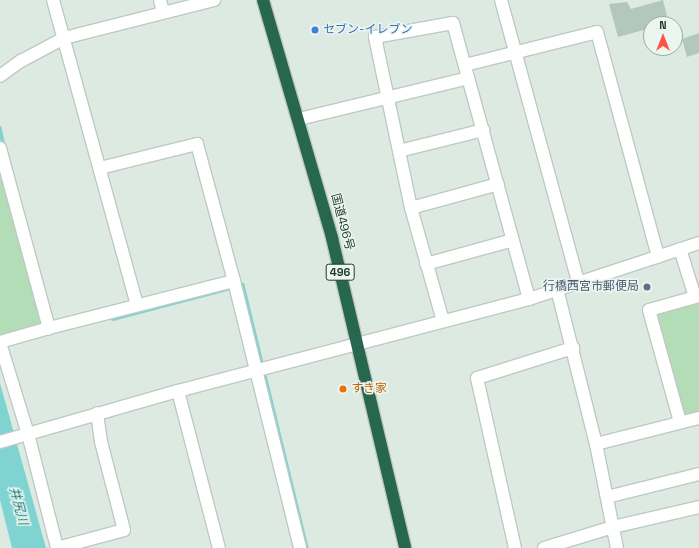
<!DOCTYPE html>
<html>
<head>
<meta charset="utf-8">
<style>
  body { margin:0 }
  #map { position:relative; width:699px; height:548px; overflow:hidden; background:#dceae1; font-family:"Space Grotesk","Noto Sans JP",sans-serif }
  div>[style] { position:absolute }
  .green>* { inset:0; background:#b3ddb7 }
  .water>* { inset:0; background:#7fd4d2 }
  .stream>* { height:3.5px; margin:-1.75px; padding:0 1.75px; transform-origin:1.75px; border-radius:1.75px; background:#7fd4d2 }
  .building>* { inset:0; background:#b4c7bc }
  .roads { filter:drop-shadow(1px 0 #c0c8c4) drop-shadow(-1px 0 #c0c8c4) drop-shadow(0 1px #c0c8c4) drop-shadow(0 -1px #c0c8c4) }
  .minor>* { height:12px; margin:-6px; padding:0 6px; transform-origin:6px; border-radius:6px; background:#fff }
  .highway>* { height:12px; margin:-6px; padding:0 6px; transform-origin:6px; border-radius:6px; background:#27674f }
  .dots>* { width:11px; height:11px; translate:-50% -50%; box-sizing:border-box; border:2px solid #ecf6f0; border-radius:50% }
  span { translate:-50% -50%; white-space:nowrap; text-align:center; line-height:1.15; -webkit-text-stroke:3px #ecf6f0; paint-order:stroke }
  .shield-label span { padding:1px 3px; background:#ecf6f0; border:1px solid; border-radius:3px; -webkit-text-stroke-width:0 }
  .shield-label { font-size:11px; color:#1d3a2d; font-weight:700 }
  .shop-label { font-size:12px; color:#366cbe }
  .left { translate:0 -50%; text-align:left }
  .street-label { font-size:12px; color:#1d3a2d }
  .service-label { font-size:12px; color:#4e5e75 }
  .right { translate:-100% -50%; text-align:right }
  .food-label { font-size:12px; color:#c56008 }
  .water-label { font-size:13px; color:#147878; font-style:italic }
  .north { position:absolute; left:643px; top:16px; width:40px; height:40px; box-sizing:border-box; background:#ecf6f0; border:1px solid #99aba2; border-radius:50%; rotate:0deg; font-size:11px; font-weight:700; line-height:16px; text-align:center; color:#1d3a2d }
  .north::after { content:''; display:block; margin:auto; width:14px; height:18px; background:#fc5448; clip-path:polygon(50% 0,100% 100%,50% 72%,0 100%) }
</style>
</head>
<body>
<div id="map">
  <div class="green">
    <i style="clip-path:polygon(0 171px,42px 320px,38px 326px,0 336px)"></i>
    <i style="clip-path:polygon(699px 301px,699px 412px,687px 415px,682px 412px,657px 316px,659px 312px)"></i>
  </div>
  <div class="water">
    <i style="clip-path:polygon(0 383px,46px 548px,12px 548px,0 500px)"></i>
  </div>
  <div class="stream">
    <i style="left:0;top:128px;width:18px;rotate:77deg"></i>
    <i style="left:113px;top:319px;width:134px;rotate:-14.7deg"></i>
    <i style="left:243px;top:285px;width:271px;rotate:76.3deg"></i>
  </div>
  <div class="building">
    <i style="clip-path:polygon(663px 0,669px 24px,651px 24px,651px 28px,618px 37px,609px 4px,627px 2px,631px 9px)"></i>
    <i style="clip-path:polygon(699px 33px,699px 53px,687px 57px,682px 39px)"></i>
  </div>
  <div class="roads">
    <div class="minor">
      <i style="left:53px;top:0;width:316px;rotate:74.6deg"></i>
      <i style="left:160px;top:0;width:12px;rotate:76deg"></i>
      <i style="left:501px;top:0;width:292px;rotate:74.7deg"></i>
      <i style="left:465px;top:65px;width:136px;rotate:-14deg"></i>
      <i style="left:597px;top:32px;width:233px;rotate:74.8deg"></i>
      <i style="left:0;top:76px;width:26px;rotate:-36deg"></i>
      <i style="left:21px;top:61px;width:49px;rotate:-28.1deg"></i>
      <i style="left:64px;top:38px;width:155px;rotate:-14.2deg"></i>
      <i style="left:299px;top:119px;width:174px;rotate:-13.6deg"></i>
      <i style="left:0;top:148px;width:187px;rotate:74.8deg"></i>
      <i style="left:49px;top:328px;width:51px;rotate:164.1deg"></i>
      <i style="left:399px;top:151px;width:87px;rotate:-14deg"></i>
      <i style="left:100px;top:168px;width:100px;rotate:-13.9deg"></i>
      <i style="left:197px;top:144px;width:142px;rotate:74.9deg"></i>
      <i style="left:234px;top:281px;width:275px;rotate:76.1deg"></i>
      <i style="left:411px;top:208px;width:90px;rotate:-15.4deg"></i>
      <i style="left:680px;top:249px;width:50px;rotate:72.6deg"></i>
      <i style="left:426px;top:264px;width:90px;rotate:-15.4deg"></i>
      <i style="left:557px;top:289px;width:160px;rotate:75.9deg"></i>
      <i style="left:596px;top:444px;width:106px;rotate:78.6deg"></i>
      <i style="left:443px;top:321px;width:117px;rotate:-105.8deg"></i>
      <i style="left:411px;top:208px;width:175px;rotate:-101.9deg"></i>
      <i style="left:375px;top:37px;width:79px;rotate:-10.2deg"></i>
      <i style="left:453px;top:23px;width:286px;rotate:74.6deg"></i>
      <i style="left:49px;top:328px;width:191px;rotate:-14.3deg"></i>
      <i style="left:0;top:343px;width:95px;rotate:72.9deg"></i>
      <i style="left:28px;top:434px;width:118px;rotate:75.7deg"></i>
      <i style="left:178px;top:391px;width:162px;rotate:75.4deg"></i>
      <i style="left:680px;top:422px;width:116px;rotate:-105.5deg"></i>
      <i style="left:649px;top:310px;width:52px;rotate:-15.6deg"></i>
      <i style="left:0;top:442px;width:185px;rotate:-16deg"></i>
      <i style="left:178px;top:391px;width:363px;rotate:-14.7deg"></i>
      <i style="left:529px;top:299px;width:179px;rotate:-18.2deg"></i>
      <i style="left:596px;top:444px;width:106px;rotate:-14.2deg"></i>
      <i style="left:607px;top:497px;width:95px;rotate:-14deg"></i>
      <i style="left:57px;top:548px;width:69px;rotate:-15deg"></i>
      <i style="left:124px;top:530px;width:91px;rotate:-104.6deg"></i>
      <i style="left:101px;top:442px;width:29px;rotate:-98deg"></i>
      <i style="left:515px;top:548px;width:174px;rotate:-102.6deg"></i>
      <i style="left:477px;top:378px;width:101px;rotate:-17.4deg"></i>
      <i style="left:544px;top:548px;width:72px;rotate:-16.9deg"></i>
      <i style="left:613px;top:527px;width:88px;rotate:-13.1deg"></i>
    </div>
    <div class="highway">
      <i style="left:263px;top:0;width:248px;rotate:73.8deg"></i>
      <i style="left:332px;top:238px;width:318px;rotate:76.7deg"></i>
    </div>
  </div>
  <div class="dots">
    <i style="left:315px;top:30px;background:#3f7fe0"></i>
    <i style="left:647px;top:287px;background:#5c6f8a"></i>
    <i style="left:343px;top:389px;background:#e8710a"></i>
  </div>
  <div class="shield-label">
    <span style="left:340px;top:272px">496</span>
  </div>
  <div class="shop-label">
    <span class="left" style="left:323px;top:30px">セブン-イレブン</span>
  </div>
  <div class="street-label">
    <span style="left:342px;top:222px;rotate:75deg">国道496号</span>
  </div>
  <div class="service-label">
    <span class="right" style="left:639px;top:287px">行橋西宮市郵便局</span>
  </div>
  <div class="food-label">
    <span class="left" style="left:351px;top:389px">すき家</span>
  </div>
  <div class="water-label">
    <span style="left:18px;top:506px;rotate:75deg">井尻川</span>
  </div>
  <div class="north">N</div>
</div>
</body>
</html>
